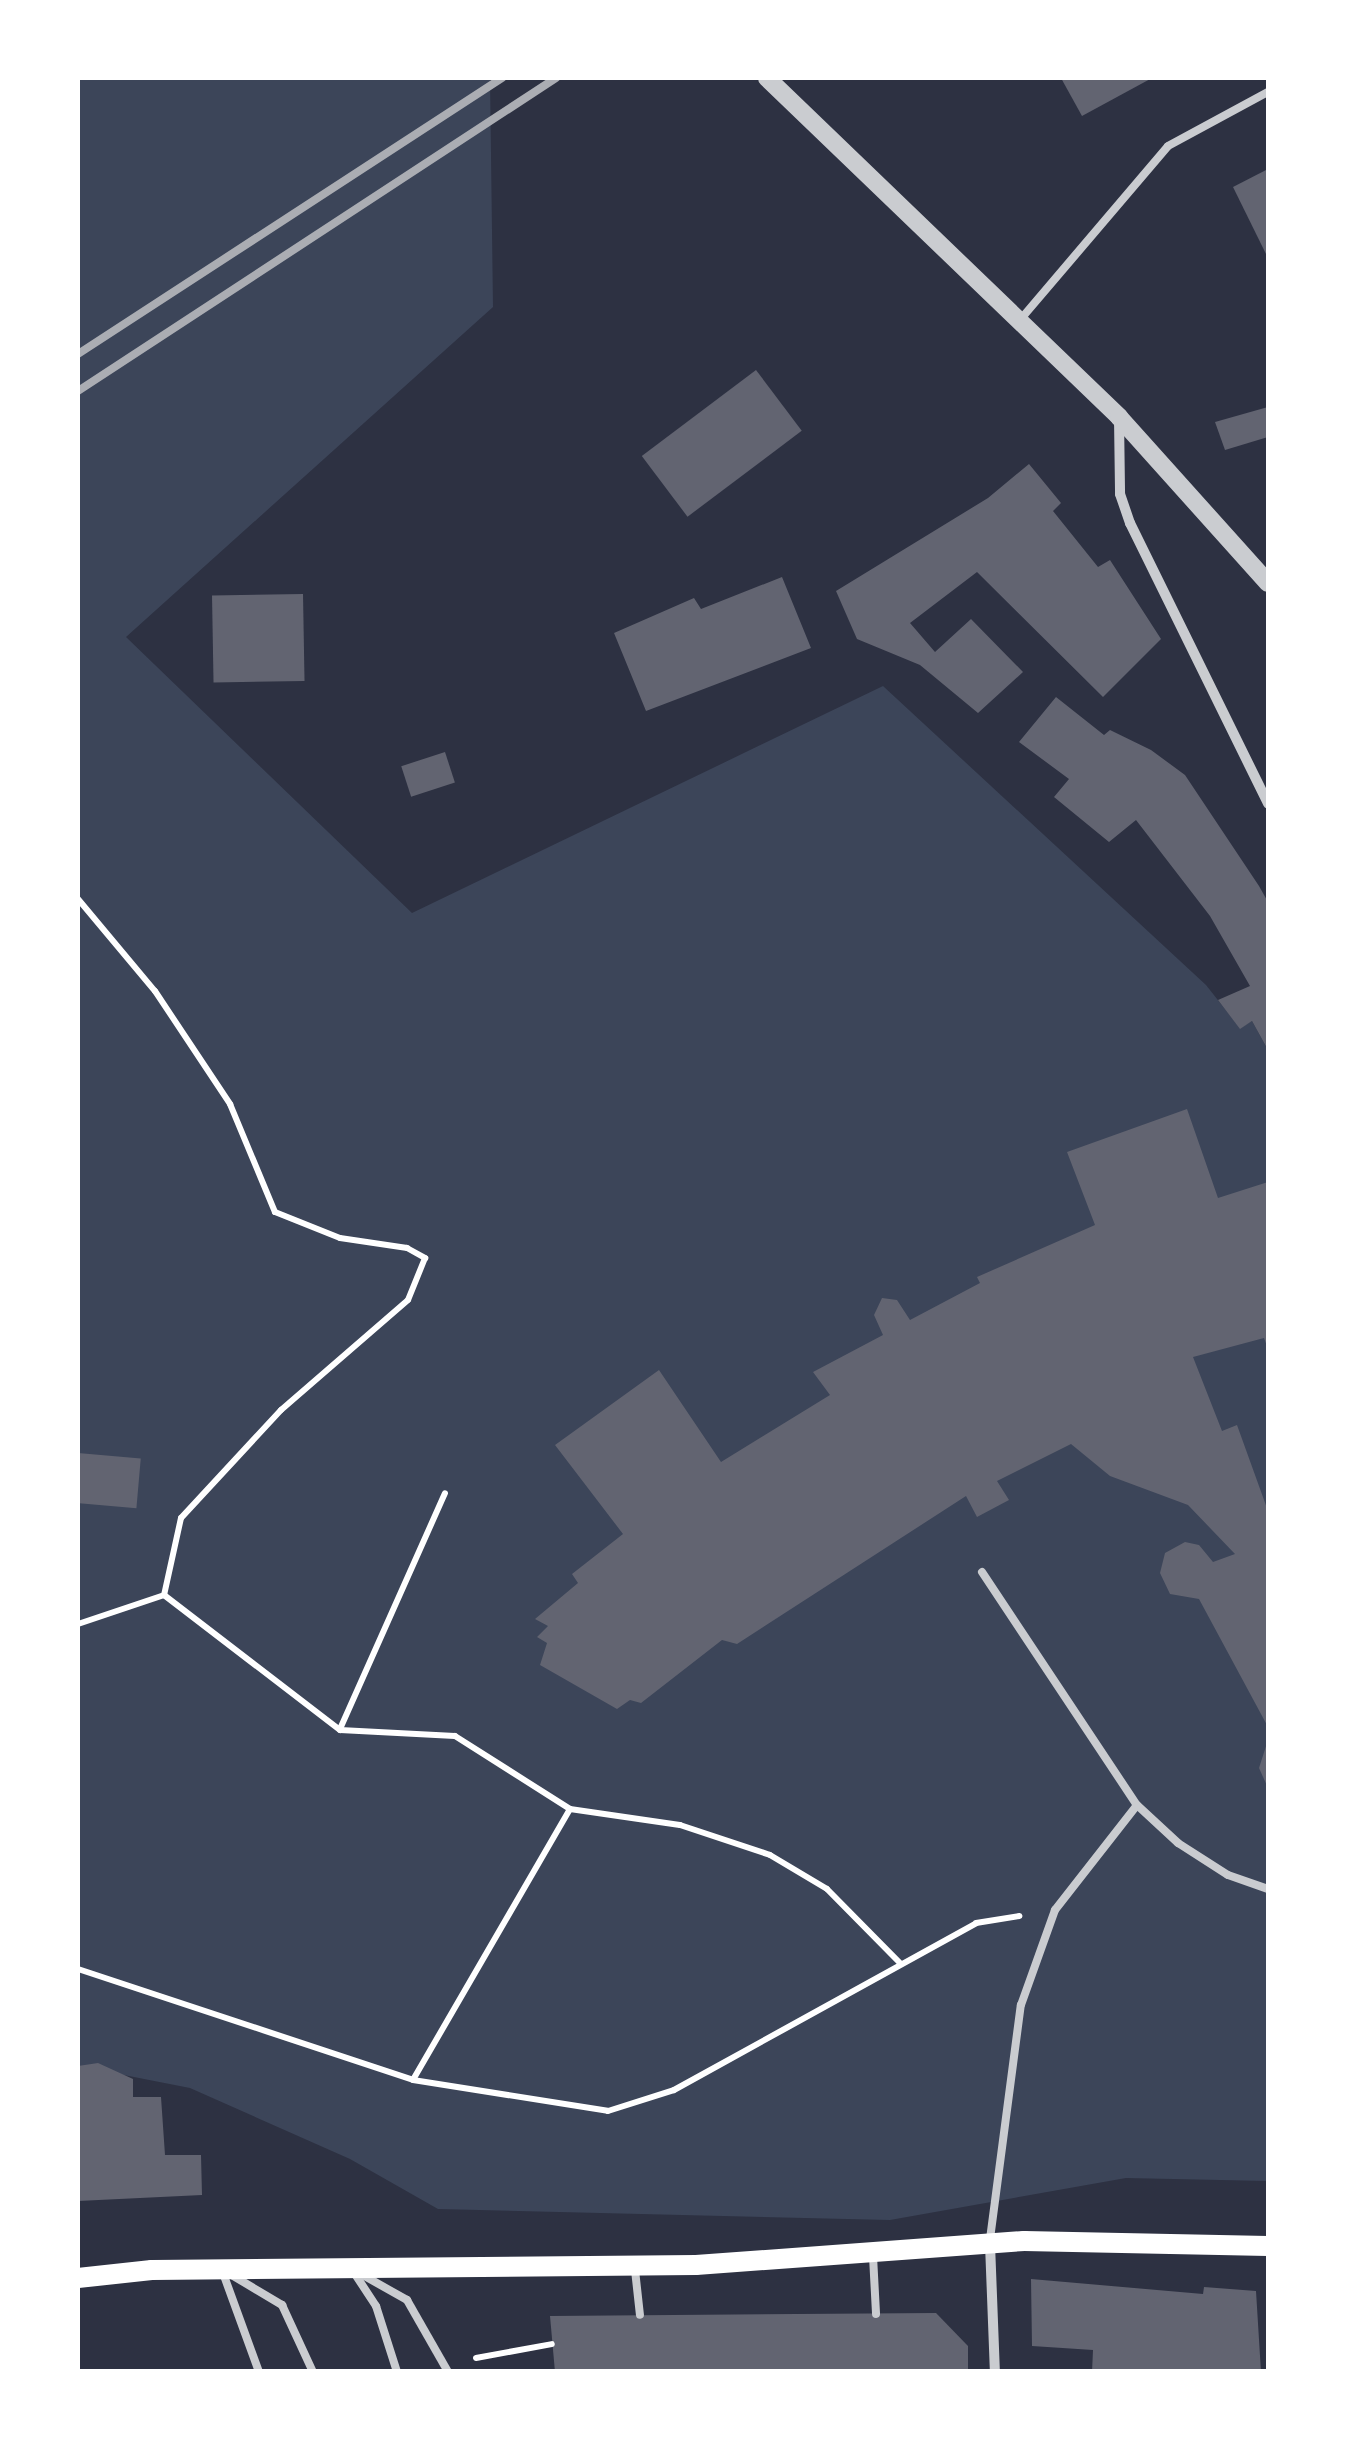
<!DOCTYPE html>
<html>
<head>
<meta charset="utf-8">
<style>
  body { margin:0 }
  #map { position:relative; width:1346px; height:2449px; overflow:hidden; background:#2d3142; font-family:Lato,sans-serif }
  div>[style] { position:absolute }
  .green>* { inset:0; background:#3c4559 }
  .building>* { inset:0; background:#626471; transform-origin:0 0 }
  .path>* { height:6px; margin:-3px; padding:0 3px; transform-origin:3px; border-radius:3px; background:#fff }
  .service>* { height:8px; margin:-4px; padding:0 4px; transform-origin:4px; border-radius:4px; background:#caccd0 }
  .minor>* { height:10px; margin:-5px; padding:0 5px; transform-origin:5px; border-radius:5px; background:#caccd0 }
  .tertiary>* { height:18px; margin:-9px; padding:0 9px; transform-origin:9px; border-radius:9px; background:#caccd0 }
  .secondary>* { height:20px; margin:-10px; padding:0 10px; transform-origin:10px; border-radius:10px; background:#fff }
  .rail>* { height:8px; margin:-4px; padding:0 4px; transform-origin:4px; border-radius:4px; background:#abadb3 }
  span { translate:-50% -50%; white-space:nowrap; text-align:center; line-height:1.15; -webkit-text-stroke:9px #fff; paint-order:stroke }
  .frame { position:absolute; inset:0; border:80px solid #fff; pointer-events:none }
</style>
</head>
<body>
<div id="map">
  <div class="green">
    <i style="clip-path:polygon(78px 78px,490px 78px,493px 307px,126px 637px,412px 913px,883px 686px,1206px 985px,1240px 1028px,1252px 1021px,1268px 1050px,1268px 2181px,1126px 2178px,890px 2220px,438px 2209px,350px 2159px,190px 2088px,78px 2066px)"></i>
  </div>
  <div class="building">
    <i style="clip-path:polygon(1061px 78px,1152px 78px,1082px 116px)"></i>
    <i style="clip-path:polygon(1268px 169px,1268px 252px,1266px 254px,1233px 187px)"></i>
    <i style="left:756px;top:370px;width:76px;height:143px;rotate:53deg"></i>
    <i style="clip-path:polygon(1268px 407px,1268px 437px,1225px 450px,1215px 422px)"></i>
    <i style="clip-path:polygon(1029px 464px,1061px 503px,1053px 511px,1098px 567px,1110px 560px,1161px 639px,1103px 697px,977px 572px,910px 623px,935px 652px,971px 619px,1023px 672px,978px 713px,920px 665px,857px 639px,836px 591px,988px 498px)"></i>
    <i style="clip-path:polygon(782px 577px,811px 648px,646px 711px,614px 633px,694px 598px,701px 609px)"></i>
    <i style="left:303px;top:594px;width:87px;height:91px;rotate:89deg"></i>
    <i style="clip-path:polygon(1056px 697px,1104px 735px,1110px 730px,1151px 750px,1185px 775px,1259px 886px,1268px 902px,1268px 1050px,1252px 1021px,1240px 1029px,1218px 1000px,1250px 986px,1210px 916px,1136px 820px,1109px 842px,1054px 797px,1069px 779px,1019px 742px)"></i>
    <i style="left:445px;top:752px;width:32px;height:46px;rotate:72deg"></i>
    <i style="clip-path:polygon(1187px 1109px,1218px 1198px,1268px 1182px,1268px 1349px,1264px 1338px,1193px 1357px,1222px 1431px,1237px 1425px,1268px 1511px,1268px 1727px,1199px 1599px,1170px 1594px,1160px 1573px,1165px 1553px,1185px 1542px,1199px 1545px,1213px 1562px,1235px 1554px,1188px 1505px,1110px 1476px,1071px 1444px,997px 1481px,1009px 1500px,977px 1517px,966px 1496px,737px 1644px,722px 1640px,641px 1703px,630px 1700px,617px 1709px,540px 1665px,547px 1643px,537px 1637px,548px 1626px,535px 1619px,578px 1583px,572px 1574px,623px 1534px,555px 1445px,659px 1370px,721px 1462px,830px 1395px,813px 1372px,883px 1335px,874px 1315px,882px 1298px,897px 1300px,910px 1320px,980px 1283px,977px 1277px,1095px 1225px,1067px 1152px)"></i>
    <i style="left:78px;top:1453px;width:63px;height:50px;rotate:5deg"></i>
    <i style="clip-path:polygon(1268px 1740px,1268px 1788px,1259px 1768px)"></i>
    <i style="clip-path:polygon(98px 2063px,133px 2079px,133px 2097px,161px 2097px,165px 2155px,201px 2155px,202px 2195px,78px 2201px,78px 2066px)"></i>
    <i style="clip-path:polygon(1031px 2279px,1203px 2294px,1204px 2287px,1256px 2291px,1261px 2372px,1092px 2372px,1093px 2350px,1032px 2346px)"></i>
    <i style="clip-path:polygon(936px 2313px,968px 2346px,968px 2372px,555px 2372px,550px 2316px)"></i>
  </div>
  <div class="path">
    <i style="left:78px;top:899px;width:120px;rotate:50.1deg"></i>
    <i style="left:155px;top:991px;width:136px;rotate:56.4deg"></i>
    <i style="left:230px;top:1104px;width:117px;rotate:67.4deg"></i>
    <i style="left:275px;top:1212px;width:70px;rotate:21.8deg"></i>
    <i style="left:340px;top:1238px;width:68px;rotate:8.5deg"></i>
    <i style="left:407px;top:1248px;width:21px;rotate:29deg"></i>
    <i style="left:425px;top:1258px;width:45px;rotate:112deg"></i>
    <i style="left:408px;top:1300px;width:168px;rotate:139.1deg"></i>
    <i style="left:281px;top:1410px;width:147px;rotate:132.8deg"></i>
    <i style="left:181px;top:1518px;width:79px;rotate:102.4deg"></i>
    <i style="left:164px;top:1595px;width:222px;rotate:37.5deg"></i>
    <i style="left:340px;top:1730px;width:115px;rotate:3deg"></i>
    <i style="left:455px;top:1736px;width:136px;rotate:32.4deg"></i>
    <i style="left:570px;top:1809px;width:111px;rotate:8.3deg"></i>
    <i style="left:680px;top:1825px;width:95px;rotate:18.4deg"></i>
    <i style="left:770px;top:1855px;width:66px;rotate:30.8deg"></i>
    <i style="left:827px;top:1889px;width:105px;rotate:45.4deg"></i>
    <i style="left:78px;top:1624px;width:91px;rotate:-18.6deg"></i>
    <i style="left:340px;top:1729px;width:258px;rotate:-66deg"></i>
    <i style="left:570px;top:1809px;width:313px;rotate:120.1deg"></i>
    <i style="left:413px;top:2080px;width:197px;rotate:9deg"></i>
    <i style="left:608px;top:2111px;width:69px;rotate:-17.7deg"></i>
    <i style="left:674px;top:2090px;width:345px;rotate:-28.9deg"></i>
    <i style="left:976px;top:1923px;width:44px;rotate:-9.2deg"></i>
    <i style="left:78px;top:1969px;width:353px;rotate:18.3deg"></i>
    <i style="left:476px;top:2358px;width:77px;rotate:-10.4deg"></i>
  </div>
  <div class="service">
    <i style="left:1020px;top:320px;width:228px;rotate:-49.6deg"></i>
    <i style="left:1168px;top:146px;width:114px;rotate:-28.4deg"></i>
    <i style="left:982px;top:1572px;width:280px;rotate:56.4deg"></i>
    <i style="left:1137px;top:1805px;width:56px;rotate:42.8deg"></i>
    <i style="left:1178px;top:1843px;width:59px;rotate:32.6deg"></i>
    <i style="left:1228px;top:1875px;width:42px;rotate:19.3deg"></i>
    <i style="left:990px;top:2239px;width:236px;rotate:-82.5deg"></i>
    <i style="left:1021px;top:2005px;width:101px;rotate:-70.3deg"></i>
    <i style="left:1055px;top:1910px;width:133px;rotate:-52deg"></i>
    <i style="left:873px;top:2256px;width:58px;rotate:87deg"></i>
    <i style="left:635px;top:2270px;width:45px;rotate:83.7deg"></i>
    <i style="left:353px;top:2271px;width:42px;rotate:56.7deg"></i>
    <i style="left:376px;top:2306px;width:69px;rotate:72.3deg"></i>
    <i style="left:223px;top:2273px;width:105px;rotate:70deg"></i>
    <i style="left:230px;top:2274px;width:61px;rotate:30.8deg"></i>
    <i style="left:282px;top:2305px;width:74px;rotate:65.2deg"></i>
    <i style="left:361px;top:2274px;width:53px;rotate:29.5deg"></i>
    <i style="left:407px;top:2300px;width:83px;rotate:60.3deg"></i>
  </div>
  <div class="minor">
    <i style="left:1119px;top:418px;width:76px;rotate:89.2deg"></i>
    <i style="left:1120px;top:494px;width:31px;rotate:71deg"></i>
    <i style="left:1130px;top:523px;width:313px;rotate:63.8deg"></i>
    <i style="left:990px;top:2244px;width:128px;rotate:87.8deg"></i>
  </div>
  <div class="tertiary">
    <i style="left:767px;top:78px;width:489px;rotate:43.9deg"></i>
    <i style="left:1119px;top:417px;width:223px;rotate:48.1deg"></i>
  </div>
  <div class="secondary">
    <i style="left:78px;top:2278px;width:74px;rotate:-6.2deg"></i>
    <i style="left:152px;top:2270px;width:544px;rotate:-0.53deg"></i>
    <i style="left:696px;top:2265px;width:329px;rotate:-4.2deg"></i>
    <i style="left:1024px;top:2241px;width:244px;rotate:1.2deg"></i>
  </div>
  <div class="rail">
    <i style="left:78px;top:354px;width:506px;rotate:-33.06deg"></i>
    <i style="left:78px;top:391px;width:571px;rotate:-33.22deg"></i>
  </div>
  <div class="frame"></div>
</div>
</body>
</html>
